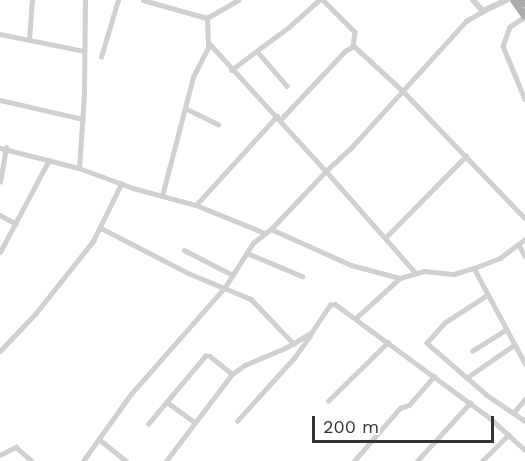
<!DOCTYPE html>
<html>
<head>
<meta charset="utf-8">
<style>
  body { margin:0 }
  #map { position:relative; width:525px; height:461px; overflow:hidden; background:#fff; font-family:"Work Sans",sans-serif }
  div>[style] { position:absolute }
  .minor>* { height:4.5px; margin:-2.25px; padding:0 2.25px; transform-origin:2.25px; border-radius:2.25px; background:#d0d0d0 }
  .tertiary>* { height:6px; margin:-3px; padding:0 3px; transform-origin:3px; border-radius:3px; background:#d0d0d0 }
  .primary>* { height:8px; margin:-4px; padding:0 4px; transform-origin:4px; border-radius:4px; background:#ababab }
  span { translate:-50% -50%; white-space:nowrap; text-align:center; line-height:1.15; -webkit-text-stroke:6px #fff; paint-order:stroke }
  .scale { position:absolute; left:312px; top:416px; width:182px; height:27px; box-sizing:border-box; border:3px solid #333; border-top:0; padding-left:8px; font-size:18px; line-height:21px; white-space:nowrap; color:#333; -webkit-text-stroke:4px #fff; paint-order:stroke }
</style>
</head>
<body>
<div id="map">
  <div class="minor">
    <i style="left:143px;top:0;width:66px;rotate:15.7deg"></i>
    <i style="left:323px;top:0;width:45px;rotate:45deg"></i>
    <i style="left:355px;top:32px;width:14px;rotate:98deg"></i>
    <i style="left:525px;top:17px;width:18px;rotate:146deg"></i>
    <i style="left:510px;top:27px;width:20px;rotate:110deg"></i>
    <i style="left:503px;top:46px;width:57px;rotate:67.5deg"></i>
    <i style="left:0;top:34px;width:86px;rotate:11.4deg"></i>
    <i style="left:29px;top:40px;width:40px;rotate:-85.7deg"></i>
    <i style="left:209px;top:43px;width:173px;rotate:47.6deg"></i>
    <i style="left:326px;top:171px;width:33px;rotate:-43deg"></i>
    <i style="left:350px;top:149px;width:173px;rotate:-47.8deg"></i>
    <i style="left:466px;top:21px;width:20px;rotate:-30deg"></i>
    <i style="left:257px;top:51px;width:46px;rotate:49.4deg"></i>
    <i style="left:101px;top:57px;width:59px;rotate:-73.4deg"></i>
    <i style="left:231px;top:70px;width:72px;rotate:-36.6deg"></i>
    <i style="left:289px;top:27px;width:40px;rotate:-42deg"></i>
    <i style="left:0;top:100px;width:85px;rotate:12.9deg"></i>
    <i style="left:185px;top:108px;width:37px;rotate:26deg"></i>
    <i style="left:280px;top:120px;width:95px;rotate:-46.7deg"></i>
    <i style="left:345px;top:51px;width:10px;rotate:-29deg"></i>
    <i style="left:354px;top:46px;width:67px;rotate:42.6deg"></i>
    <i style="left:403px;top:91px;width:176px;rotate:46.2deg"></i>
    <i style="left:0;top:148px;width:81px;rotate:14.2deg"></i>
    <i style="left:79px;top:168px;width:58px;rotate:20.3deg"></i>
    <i style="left:133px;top:188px;width:65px;rotate:15.1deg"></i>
    <i style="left:196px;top:205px;width:74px;rotate:22.1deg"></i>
    <i style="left:79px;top:168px;width:74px;rotate:-86.1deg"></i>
    <i style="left:84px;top:94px;width:94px;rotate:-89.4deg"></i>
    <i style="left:0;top:182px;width:35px;rotate:-80deg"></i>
    <i style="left:162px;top:196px;width:123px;rotate:-75.4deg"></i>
    <i style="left:193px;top:77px;width:34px;rotate:-63deg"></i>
    <i style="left:208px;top:47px;width:29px;rotate:-92deg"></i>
    <i style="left:207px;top:18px;width:36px;rotate:-30deg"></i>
    <i style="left:196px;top:205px;width:120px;rotate:-47.7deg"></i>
    <i style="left:0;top:215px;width:18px;rotate:29deg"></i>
    <i style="left:101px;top:228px;width:98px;rotate:27.3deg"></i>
    <i style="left:188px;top:273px;width:68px;rotate:22.4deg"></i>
    <i style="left:251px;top:299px;width:62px;rotate:46.3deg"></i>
    <i style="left:271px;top:229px;width:88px;rotate:24.2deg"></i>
    <i style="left:351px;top:265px;width:51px;rotate:14.9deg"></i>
    <i style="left:386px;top:237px;width:114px;rotate:-45.4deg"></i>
    <i style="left:519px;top:245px;width:13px;rotate:61deg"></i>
    <i style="left:184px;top:250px;width:55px;rotate:27deg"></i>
    <i style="left:0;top:252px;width:104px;rotate:-62deg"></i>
    <i style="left:247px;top:253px;width:60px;rotate:22.7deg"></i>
    <i style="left:474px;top:268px;width:108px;rotate:61.8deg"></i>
    <i style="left:488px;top:295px;width:51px;rotate:146.9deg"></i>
    <i style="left:445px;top:323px;width:27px;rotate:132deg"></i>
    <i style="left:427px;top:343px;width:79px;rotate:40.9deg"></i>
    <i style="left:487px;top:395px;width:46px;rotate:34.4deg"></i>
    <i style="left:356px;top:318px;width:59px;rotate:-42.3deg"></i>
    <i style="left:400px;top:278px;width:25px;rotate:-16deg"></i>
    <i style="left:424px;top:271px;width:30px;rotate:6deg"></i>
    <i style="left:454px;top:274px;width:21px;rotate:-17deg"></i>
    <i style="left:474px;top:268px;width:28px;rotate:-21deg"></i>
    <i style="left:500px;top:258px;width:31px;rotate:-37deg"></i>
    <i style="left:0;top:351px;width:52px;rotate:-46.5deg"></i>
    <i style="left:36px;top:313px;width:92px;rotate:-51.6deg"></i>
    <i style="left:93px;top:241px;width:64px;rotate:-63.8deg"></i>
    <i style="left:472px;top:351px;width:40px;rotate:-32deg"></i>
    <i style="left:469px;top:376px;width:55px;rotate:-34.6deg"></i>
    <i style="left:328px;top:401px;width:84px;rotate:-44.5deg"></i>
    <i style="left:167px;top:402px;width:34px;rotate:36deg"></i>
    <i style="left:514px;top:412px;width:17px;rotate:-50deg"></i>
    <i style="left:237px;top:421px;width:85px;rotate:-47.9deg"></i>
    <i style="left:294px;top:358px;width:27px;rotate:-54deg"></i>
    <i style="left:148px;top:424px;width:89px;rotate:-50deg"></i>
    <i style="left:205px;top:356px;width:5px"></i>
    <i style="left:210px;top:356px;width:28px;rotate:39deg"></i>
    <i style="left:99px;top:439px;width:35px;rotate:39deg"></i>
    <i style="left:0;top:455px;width:18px;rotate:-27deg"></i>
    <i style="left:16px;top:447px;width:21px;rotate:41deg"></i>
    <i style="left:83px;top:461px;width:82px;rotate:-54.4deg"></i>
    <i style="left:131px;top:394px;width:142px;rotate:-48.7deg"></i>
    <i style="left:225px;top:287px;width:52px;rotate:-57.5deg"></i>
    <i style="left:253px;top:243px;width:23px;rotate:-38deg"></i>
    <i style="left:271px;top:229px;width:80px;rotate:-46.5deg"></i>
    <i style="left:326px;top:171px;width:136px;rotate:48.6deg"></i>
    <i style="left:166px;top:461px;width:109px;rotate:-52.8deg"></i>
    <i style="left:232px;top:374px;width:16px;rotate:-35deg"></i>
    <i style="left:245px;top:365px;width:43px;rotate:-23deg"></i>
    <i style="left:285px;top:348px;width:30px;rotate:-30deg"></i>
    <i style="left:311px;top:333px;width:34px;rotate:-56deg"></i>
    <i style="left:330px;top:305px;width:5px;rotate:-11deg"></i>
    <i style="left:335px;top:304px;width:192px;rotate:36.3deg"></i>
    <i style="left:490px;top:418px;width:47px;rotate:42.4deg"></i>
    <i style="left:354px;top:461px;width:70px;rotate:-49deg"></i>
    <i style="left:400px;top:408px;width:9px;rotate:-18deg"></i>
    <i style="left:409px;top:405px;width:38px;rotate:-49deg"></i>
    <i style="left:417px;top:461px;width:79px;rotate:-47.6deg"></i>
    <i style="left:482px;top:461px;width:37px;rotate:-45deg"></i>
  </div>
  <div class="tertiary">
    <i style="left:473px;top:0;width:15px;rotate:48deg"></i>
    <i style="left:483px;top:11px;width:26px;rotate:-25deg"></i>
  </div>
  <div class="primary">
    <i style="left:514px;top:0;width:19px;rotate:55deg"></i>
    <i style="left:523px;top:0;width:4px;rotate:56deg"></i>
  </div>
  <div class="scale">200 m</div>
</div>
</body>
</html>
